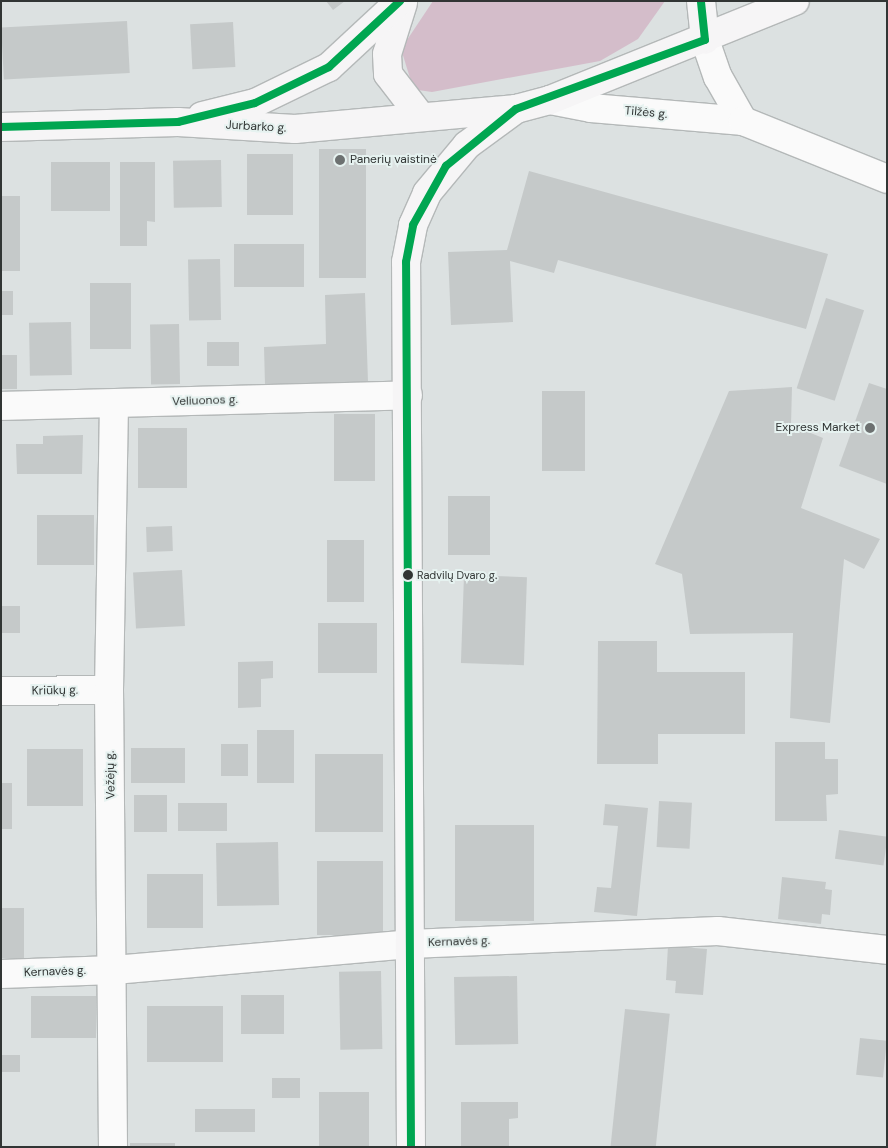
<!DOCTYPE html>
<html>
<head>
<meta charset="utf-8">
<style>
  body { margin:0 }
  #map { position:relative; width:888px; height:1148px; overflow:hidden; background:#dce1e1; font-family:"DM Sans",sans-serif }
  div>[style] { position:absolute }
  .green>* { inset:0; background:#d4bdca }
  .building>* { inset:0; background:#c5c9c9; transform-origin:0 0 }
  .roads { filter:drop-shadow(1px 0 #b4b8b8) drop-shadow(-1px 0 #b4b8b8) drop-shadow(0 1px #b4b8b8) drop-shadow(0 -1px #b4b8b8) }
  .street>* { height:28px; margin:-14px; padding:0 14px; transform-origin:14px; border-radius:14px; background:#fafafa }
  .secondary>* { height:28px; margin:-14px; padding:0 14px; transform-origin:14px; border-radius:14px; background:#f6f5f6 }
  .bus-1>* { height:8px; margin:-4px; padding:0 4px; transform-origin:4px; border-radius:4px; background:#00a651 }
  .dots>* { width:14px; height:14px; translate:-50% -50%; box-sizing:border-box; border:2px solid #e6f2f0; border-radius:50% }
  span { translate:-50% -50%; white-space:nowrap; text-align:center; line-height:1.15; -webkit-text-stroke:4px #e6f2f0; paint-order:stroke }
  .bus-label { font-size:11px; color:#313534 }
  .left { translate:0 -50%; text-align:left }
  .street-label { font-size:12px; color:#313534 }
  .poi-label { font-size:12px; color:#313534 }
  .right { translate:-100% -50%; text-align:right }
  .frame { position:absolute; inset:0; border:2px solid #313534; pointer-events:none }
</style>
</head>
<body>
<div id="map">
  <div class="green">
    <i style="clip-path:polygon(433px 1px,665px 1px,638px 39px,600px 61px,432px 92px,418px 90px,410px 78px,401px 49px)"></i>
  </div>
  <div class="building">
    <i style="clip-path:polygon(326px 1px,345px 1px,333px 10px)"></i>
    <i style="left:127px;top:21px;width:52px;height:126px;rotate:87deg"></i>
    <i style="left:233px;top:22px;width:45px;height:43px;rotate:87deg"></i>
    <i style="left:366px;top:149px;width:129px;height:47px;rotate:90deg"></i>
    <i style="left:247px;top:154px;width:46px;height:61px"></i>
    <i style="left:221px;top:160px;width:47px;height:48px;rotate:89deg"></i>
    <i style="left:51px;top:162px;width:59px;height:49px"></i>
    <i style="clip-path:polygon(120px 162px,155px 162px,155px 222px,147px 221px,147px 246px,120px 246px)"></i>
    <i style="clip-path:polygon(529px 171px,828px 254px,806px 329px,558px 260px,554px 273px,510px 261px,513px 322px,451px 325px,448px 252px,507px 250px)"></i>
    <i style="left:1px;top:196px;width:19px;height:75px"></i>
    <i style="left:304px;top:244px;width:43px;height:70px;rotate:90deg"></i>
    <i style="left:220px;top:259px;width:61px;height:32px;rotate:89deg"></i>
    <i style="left:90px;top:283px;width:41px;height:66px"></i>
    <i style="left:1px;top:291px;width:12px;height:24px"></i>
    <i style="clip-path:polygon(365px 293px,368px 382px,265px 385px,264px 347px,326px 344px,325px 295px)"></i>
    <i style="left:826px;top:298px;width:40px;height:95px;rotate:18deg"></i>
    <i style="left:71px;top:322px;width:53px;height:42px;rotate:89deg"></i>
    <i style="left:179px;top:324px;width:60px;height:29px;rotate:89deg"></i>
    <i style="left:239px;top:342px;width:24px;height:32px;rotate:90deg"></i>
    <i style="left:1px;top:355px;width:16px;height:34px"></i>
    <i style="clip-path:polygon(869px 383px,887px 389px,887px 484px,839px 466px)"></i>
    <i style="clip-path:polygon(792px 387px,791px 425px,823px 438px,801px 508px,880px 539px,864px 569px,844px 559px,830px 723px,790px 718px,793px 633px,690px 634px,682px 574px,655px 564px,729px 391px)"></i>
    <i style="left:542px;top:391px;width:43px;height:80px"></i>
    <i style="left:334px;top:414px;width:41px;height:67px"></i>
    <i style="left:138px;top:428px;width:49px;height:60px"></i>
    <i style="clip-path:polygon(83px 435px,82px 474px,17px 474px,16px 444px,43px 444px,43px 436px)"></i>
    <i style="left:448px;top:496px;width:42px;height:59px"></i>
    <i style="left:37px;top:515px;width:57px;height:50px"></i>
    <i style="left:172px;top:526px;width:25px;height:26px;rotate:88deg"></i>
    <i style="left:327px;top:540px;width:37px;height:62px"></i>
    <i style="left:182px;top:570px;width:56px;height:49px;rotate:87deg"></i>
    <i style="left:464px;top:575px;width:63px;height:88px;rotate:2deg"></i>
    <i style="left:1px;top:606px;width:19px;height:27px"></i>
    <i style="left:318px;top:623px;width:59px;height:50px"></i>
    <i style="clip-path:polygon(598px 641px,657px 641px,657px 672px,745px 672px,745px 734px,658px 734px,658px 764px,597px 764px)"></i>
    <i style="clip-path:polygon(273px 661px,273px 678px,261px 679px,261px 707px,238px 708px,238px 662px)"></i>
    <i style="left:294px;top:730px;width:53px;height:37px;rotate:90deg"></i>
    <i style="clip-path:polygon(775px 742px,825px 742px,825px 759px,838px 759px,838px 794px,826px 795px,827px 821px,775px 821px)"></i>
    <i style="left:248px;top:744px;width:32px;height:27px;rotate:90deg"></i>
    <i style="left:131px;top:748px;width:54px;height:35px"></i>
    <i style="left:27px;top:749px;width:56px;height:57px"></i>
    <i style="left:383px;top:754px;width:78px;height:68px;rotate:90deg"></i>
    <i style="left:1px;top:783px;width:11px;height:46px"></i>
    <i style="left:167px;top:795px;width:37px;height:33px;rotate:90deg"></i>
    <i style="left:659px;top:801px;width:33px;height:46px;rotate:3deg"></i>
    <i style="left:178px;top:803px;width:49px;height:28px"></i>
    <i style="clip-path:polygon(605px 804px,648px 808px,637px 916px,594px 912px,597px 887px,611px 888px,618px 826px,603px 825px)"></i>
    <i style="left:455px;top:825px;width:79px;height:96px"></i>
    <i style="left:839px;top:830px;width:49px;height:29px;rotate:8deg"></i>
    <i style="left:278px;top:842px;width:63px;height:62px;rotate:89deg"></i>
    <i style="left:383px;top:861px;width:74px;height:66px;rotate:90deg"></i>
    <i style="left:203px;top:874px;width:54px;height:56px;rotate:90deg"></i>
    <i style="clip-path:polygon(782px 877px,826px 882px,825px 889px,832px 890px,830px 915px,822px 914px,821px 924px,778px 919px)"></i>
    <i style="left:1px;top:908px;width:23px;height:50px"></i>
    <i style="clip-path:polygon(668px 946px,707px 949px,703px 995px,675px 993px,676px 981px,666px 980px)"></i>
    <i style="left:381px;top:971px;width:78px;height:42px;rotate:89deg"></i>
    <i style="left:517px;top:976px;width:68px;height:63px;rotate:89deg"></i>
    <i style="left:241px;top:995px;width:43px;height:39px"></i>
    <i style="left:96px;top:996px;width:42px;height:65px;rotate:90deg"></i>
    <i style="left:223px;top:1006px;width:56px;height:76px;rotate:90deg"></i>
    <i style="left:625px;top:1009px;width:45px;height:139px;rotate:6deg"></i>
    <i style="left:860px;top:1038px;width:27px;height:37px;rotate:6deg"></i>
    <i style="left:1px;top:1055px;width:19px;height:17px"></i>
    <i style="left:272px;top:1078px;width:28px;height:20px"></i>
    <i style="left:369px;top:1092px;width:55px;height:50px;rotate:90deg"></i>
    <i style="clip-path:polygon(461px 1102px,518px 1102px,518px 1118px,509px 1119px,509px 1147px,461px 1147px)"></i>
    <i style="left:255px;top:1109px;width:23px;height:60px;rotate:90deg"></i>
    <i style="left:130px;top:1143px;width:45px;height:4px"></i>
  </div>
  <div class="roads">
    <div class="street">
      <i style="left:705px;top:40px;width:39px;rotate:71deg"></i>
      <i style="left:718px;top:77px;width:51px;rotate:60.4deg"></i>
      <i style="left:550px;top:100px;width:42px;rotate:11deg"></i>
      <i style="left:591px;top:108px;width:153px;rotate:4.9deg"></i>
      <i style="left:743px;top:121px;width:155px;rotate:21.9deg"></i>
      <i style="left:1px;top:406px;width:407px;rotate:-1.5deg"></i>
      <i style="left:1px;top:691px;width:108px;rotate:-0.5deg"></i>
      <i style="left:1px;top:974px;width:113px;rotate:-2deg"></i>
      <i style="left:114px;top:970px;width:297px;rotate:-5deg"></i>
      <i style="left:410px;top:944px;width:308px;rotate:-2.4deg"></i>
      <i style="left:718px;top:931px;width:170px;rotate:6.4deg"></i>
      <i style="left:113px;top:1147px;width:457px;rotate:-90.5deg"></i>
      <i style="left:109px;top:690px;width:286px;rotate:-89deg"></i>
    </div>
    <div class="secondary">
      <i style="left:701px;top:1px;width:39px;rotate:84deg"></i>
      <i style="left:403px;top:3px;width:53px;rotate:107.4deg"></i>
      <i style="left:387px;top:54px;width:20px;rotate:87deg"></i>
      <i style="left:388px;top:74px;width:54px;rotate:52.5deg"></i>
      <i style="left:202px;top:116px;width:55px;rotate:-13.8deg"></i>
      <i style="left:255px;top:103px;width:82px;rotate:-25.9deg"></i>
      <i style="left:329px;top:67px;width:97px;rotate:-42.9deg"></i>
      <i style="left:1px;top:127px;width:177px;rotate:-1.6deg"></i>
      <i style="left:178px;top:122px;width:117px;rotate:3.4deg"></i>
      <i style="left:295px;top:129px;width:222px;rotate:-5.2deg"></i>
      <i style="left:516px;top:109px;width:35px;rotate:-15deg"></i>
      <i style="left:550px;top:100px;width:264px;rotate:-22deg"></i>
      <i style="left:411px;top:1147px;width:885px;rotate:-90.32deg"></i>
      <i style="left:406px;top:262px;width:38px;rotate:-79deg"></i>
      <i style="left:413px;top:225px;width:35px;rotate:-66deg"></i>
      <i style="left:427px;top:193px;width:62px;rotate:-50.2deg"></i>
      <i style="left:467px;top:145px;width:61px;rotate:-36.3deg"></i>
    </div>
  </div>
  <div class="bus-1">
    <i style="left:1px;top:127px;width:177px;rotate:-1.6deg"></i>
    <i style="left:178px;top:122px;width:79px;rotate:-13.9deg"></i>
    <i style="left:255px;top:103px;width:82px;rotate:-25.9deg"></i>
    <i style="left:329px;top:67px;width:97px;rotate:-42.9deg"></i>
    <i style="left:411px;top:1147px;width:885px;rotate:-90.32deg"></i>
    <i style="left:406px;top:262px;width:38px;rotate:-79deg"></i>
    <i style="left:413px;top:225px;width:68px;rotate:-60.8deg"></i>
    <i style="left:446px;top:166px;width:90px;rotate:-39.2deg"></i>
    <i style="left:516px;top:109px;width:201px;rotate:-20.1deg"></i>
    <i style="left:705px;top:40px;width:39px;rotate:-96deg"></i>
  </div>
  <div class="dots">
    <i style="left:340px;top:160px;background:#6d7171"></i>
    <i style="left:870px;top:428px;background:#6d7171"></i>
    <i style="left:408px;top:575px;background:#313534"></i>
  </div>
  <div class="bus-label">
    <span class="left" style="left:417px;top:575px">Radvilų Dvaro g.</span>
  </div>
  <div class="street-label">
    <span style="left:646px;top:113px;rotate:5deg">Tilžės g.</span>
    <span style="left:256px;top:127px;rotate:3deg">Jurbarko g.</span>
    <span style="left:205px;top:401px;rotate:-2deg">Veliuonos g.</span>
    <span style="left:55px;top:691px;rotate:-1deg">Kriūkų g.</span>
    <span style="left:111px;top:775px;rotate:-91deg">Vežėjų g.</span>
    <span style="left:459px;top:942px;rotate:-2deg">Kernavės g.</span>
    <span style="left:55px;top:972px;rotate:-2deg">Kernavės g.</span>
  </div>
  <div class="poi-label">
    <span class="left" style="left:350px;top:160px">Panerių vaistinė</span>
    <span class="right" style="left:860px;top:428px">Express Market</span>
  </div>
  <div class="frame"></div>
</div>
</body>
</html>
